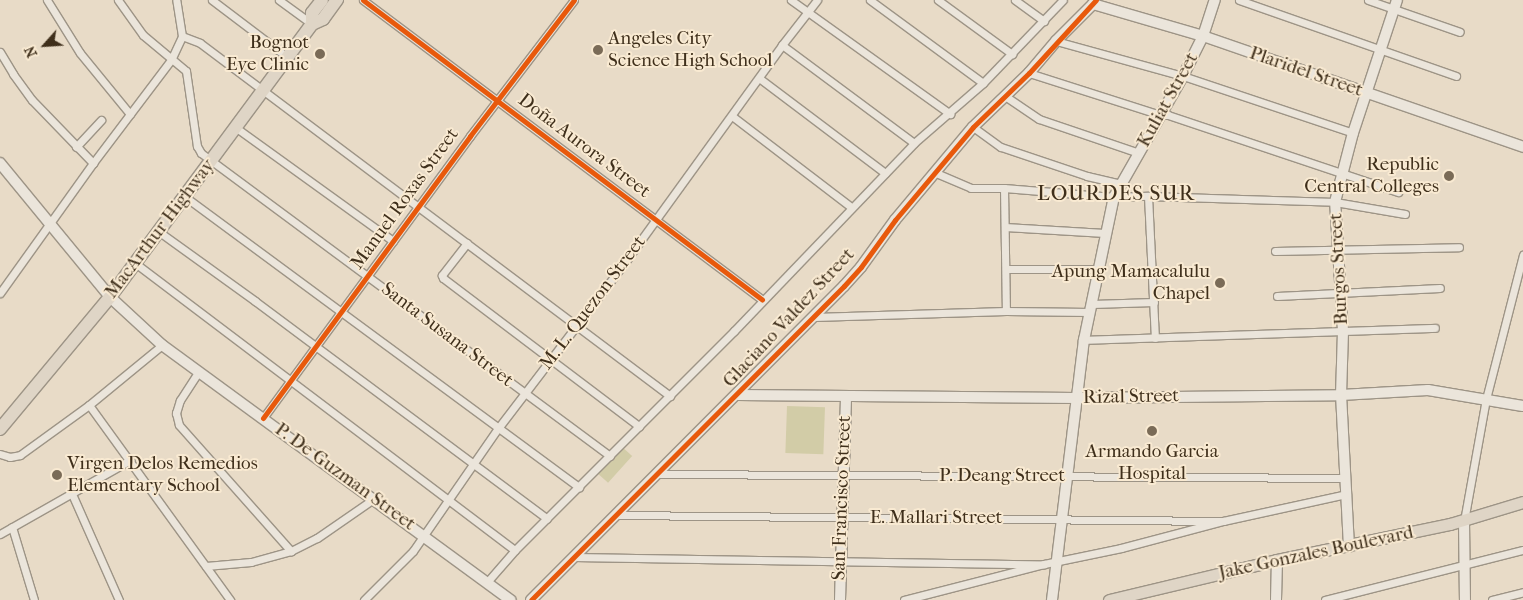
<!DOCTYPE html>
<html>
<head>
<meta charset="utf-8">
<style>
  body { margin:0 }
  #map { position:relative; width:1523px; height:600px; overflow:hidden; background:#e8dbc7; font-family:"IM FELL French Canon",serif }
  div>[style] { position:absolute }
  .green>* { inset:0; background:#d2cca7; transform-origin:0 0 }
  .roads { filter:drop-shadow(1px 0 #9d9486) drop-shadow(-1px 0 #9d9486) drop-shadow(0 1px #9d9486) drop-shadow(0 -1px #9d9486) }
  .street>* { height:7px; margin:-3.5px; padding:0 3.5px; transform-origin:3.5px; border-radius:3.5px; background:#ebe5db }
  .secondary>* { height:10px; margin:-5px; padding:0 5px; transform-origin:5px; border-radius:5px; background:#ebe5db }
  .primary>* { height:11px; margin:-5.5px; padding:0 5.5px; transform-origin:5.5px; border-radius:5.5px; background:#dfd5c6 }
  .highway>* { height:12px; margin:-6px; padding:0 6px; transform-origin:6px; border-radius:6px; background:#dfd5c6 }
  .cycleway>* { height:5px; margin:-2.5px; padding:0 2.5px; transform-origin:2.5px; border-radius:2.5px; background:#e8590c }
  .dots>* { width:14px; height:14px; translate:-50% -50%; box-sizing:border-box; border:2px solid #f9ead2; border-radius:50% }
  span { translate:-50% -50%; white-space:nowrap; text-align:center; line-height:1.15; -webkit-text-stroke:4px #f9ead2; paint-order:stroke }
  .poi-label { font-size:19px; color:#3f2f1b }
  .left { translate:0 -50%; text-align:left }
  .right { translate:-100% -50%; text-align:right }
  .street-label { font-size:19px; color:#3f2f1b }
  .quarter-label { font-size:21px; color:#3f2f1b; letter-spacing:1px }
  .north { position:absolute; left:20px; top:20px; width:50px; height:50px; -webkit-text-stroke:4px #f9ead2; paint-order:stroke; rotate:244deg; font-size:14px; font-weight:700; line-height:20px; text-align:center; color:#3f2f1b }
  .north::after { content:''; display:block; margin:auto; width:18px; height:22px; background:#3f2f1b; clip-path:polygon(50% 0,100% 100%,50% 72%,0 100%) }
</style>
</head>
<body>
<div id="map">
  <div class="green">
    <i style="left:787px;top:406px;width:38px;height:47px;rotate:2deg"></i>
    <i style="left:621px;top:446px;width:15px;height:36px;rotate:42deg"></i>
  </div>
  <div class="roads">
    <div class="street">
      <i style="left:47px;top:0;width:62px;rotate:58.1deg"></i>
      <i style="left:80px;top:53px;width:79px;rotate:50.7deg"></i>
      <i style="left:118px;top:0;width:43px;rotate:54.5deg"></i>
      <i style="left:143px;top:35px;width:56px;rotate:39.9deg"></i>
      <i style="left:186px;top:71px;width:76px;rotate:81.7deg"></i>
      <i style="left:197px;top:146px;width:8px;rotate:60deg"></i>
      <i style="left:201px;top:153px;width:509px;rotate:36.53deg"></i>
      <i style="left:212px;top:0;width:94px;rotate:37.2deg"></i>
      <i style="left:279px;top:0;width:41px;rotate:36deg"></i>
      <i style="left:363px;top:0;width:499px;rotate:36.9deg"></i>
      <i style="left:791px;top:0;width:196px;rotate:35.6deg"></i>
      <i style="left:870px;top:0;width:140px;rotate:36.3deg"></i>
      <i style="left:938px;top:0;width:92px;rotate:36.1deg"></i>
      <i style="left:1015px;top:0;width:36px;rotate:36deg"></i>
      <i style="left:1239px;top:0;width:230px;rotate:19.3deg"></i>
      <i style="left:1368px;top:0;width:97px;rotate:19.2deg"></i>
      <i style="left:182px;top:36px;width:19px;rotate:21deg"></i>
      <i style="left:200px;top:43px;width:588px;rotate:36.91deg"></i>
      <i style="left:1056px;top:41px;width:132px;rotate:15.4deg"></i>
      <i style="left:1183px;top:76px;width:179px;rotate:18.5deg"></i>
      <i style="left:782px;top:45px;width:164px;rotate:36.6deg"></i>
      <i style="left:0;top:52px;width:26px;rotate:59deg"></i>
      <i style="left:13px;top:74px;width:32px;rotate:54deg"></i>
      <i style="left:32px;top:100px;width:88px;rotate:45.9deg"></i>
      <i style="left:1029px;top:73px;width:139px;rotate:17.7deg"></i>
      <i style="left:1161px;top:115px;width:7px"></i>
      <i style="left:1168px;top:115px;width:243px;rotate:18.5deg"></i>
      <i style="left:759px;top:78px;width:158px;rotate:37deg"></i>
      <i style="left:1005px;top:96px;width:41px;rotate:34.1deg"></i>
      <i style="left:1039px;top:119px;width:106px;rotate:18.8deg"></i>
      <i style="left:732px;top:116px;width:150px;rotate:37.4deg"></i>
      <i style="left:235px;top:127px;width:195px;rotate:35.8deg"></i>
      <i style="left:973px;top:127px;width:34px;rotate:36deg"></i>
      <i style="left:1001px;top:147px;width:91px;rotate:18.6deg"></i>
      <i style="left:1087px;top:176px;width:35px;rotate:13deg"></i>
      <i style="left:76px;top:147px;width:37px;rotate:-47deg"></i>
      <i style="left:936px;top:173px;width:38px;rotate:23deg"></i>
      <i style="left:971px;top:188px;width:33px"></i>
      <i style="left:1004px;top:188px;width:110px;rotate:4.7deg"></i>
      <i style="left:1114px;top:197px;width:34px;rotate:-2deg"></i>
      <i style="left:1148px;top:196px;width:187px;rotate:1.8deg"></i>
      <i style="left:1335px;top:202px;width:71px;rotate:9.7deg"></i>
      <i style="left:1004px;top:188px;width:123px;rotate:89.1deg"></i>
      <i style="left:184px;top:196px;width:491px;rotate:36.4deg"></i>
      <i style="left:1148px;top:196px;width:142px;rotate:87.2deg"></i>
      <i style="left:1005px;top:227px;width:100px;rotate:3.4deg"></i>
      <i style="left:158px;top:231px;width:120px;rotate:35.8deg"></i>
      <i style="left:255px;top:301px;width:364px;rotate:36.7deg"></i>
      <i style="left:467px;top:243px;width:41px;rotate:128deg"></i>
      <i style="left:442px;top:275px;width:3px;rotate:72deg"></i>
      <i style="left:443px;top:278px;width:246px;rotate:37.1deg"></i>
      <i style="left:1275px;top:251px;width:184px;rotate:-1.2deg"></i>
      <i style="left:135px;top:263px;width:476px;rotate:37.1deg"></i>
      <i style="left:1006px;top:269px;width:92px"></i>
      <i style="left:0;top:293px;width:160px;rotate:-54.4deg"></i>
      <i style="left:93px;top:163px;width:129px;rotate:-52.9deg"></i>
      <i style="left:171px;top:60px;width:26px;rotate:-65deg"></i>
      <i style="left:182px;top:36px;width:36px;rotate:-99deg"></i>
      <i style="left:1277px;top:296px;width:163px;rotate:-2.8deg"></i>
      <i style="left:1092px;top:304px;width:62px;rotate:-1.8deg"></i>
      <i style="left:814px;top:317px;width:192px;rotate:-1.8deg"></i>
      <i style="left:1006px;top:311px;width:84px;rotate:0.7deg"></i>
      <i style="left:1084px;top:340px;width:351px;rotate:-2deg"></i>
      <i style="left:199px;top:371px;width:35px;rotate:123deg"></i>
      <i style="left:180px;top:400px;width:14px;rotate:107deg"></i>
      <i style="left:176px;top:413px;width:12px;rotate:76deg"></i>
      <i style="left:179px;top:425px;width:169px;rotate:48.4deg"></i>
      <i style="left:89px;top:405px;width:241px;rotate:54.1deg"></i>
      <i style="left:263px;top:418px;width:350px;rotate:-53.7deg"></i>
      <i style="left:470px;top:136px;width:171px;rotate:-52.6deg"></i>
      <i style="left:0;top:454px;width:10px;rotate:17deg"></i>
      <i style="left:10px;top:457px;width:10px;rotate:-11deg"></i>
      <i style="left:20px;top:455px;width:85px;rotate:-35.9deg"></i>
      <i style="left:89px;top:405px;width:94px;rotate:-39.4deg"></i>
      <i style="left:659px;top:474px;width:687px;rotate:0.33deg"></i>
      <i style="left:72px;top:494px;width:116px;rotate:66.1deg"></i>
      <i style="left:618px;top:515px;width:605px;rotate:0.57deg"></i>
      <i style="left:1464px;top:521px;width:124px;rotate:-79.8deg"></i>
      <i style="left:1486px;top:399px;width:149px;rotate:-75.6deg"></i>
      <i style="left:12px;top:527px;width:76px;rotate:73.2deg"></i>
      <i style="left:0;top:534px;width:150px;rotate:-29.6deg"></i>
      <i style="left:574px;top:557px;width:470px;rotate:0.9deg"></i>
      <i style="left:206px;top:566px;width:45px;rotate:-5.1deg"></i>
      <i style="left:251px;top:562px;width:41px;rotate:-15.4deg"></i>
      <i style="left:291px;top:551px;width:29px;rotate:-27deg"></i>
      <i style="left:317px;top:538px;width:67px;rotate:-34.6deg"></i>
      <i style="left:488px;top:581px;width:41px;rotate:-48.9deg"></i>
      <i style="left:515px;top:550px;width:310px;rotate:-45deg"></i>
      <i style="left:734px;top:331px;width:260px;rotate:-46.2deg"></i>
      <i style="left:914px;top:143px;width:91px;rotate:-41deg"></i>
      <i style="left:983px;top:83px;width:115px;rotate:-46.1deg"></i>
      <i style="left:364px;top:600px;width:69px;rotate:-45deg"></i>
      <i style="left:413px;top:551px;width:151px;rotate:-55.3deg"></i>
      <i style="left:499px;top:427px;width:213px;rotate:-52.6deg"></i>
      <i style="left:628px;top:258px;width:263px;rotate:-54.1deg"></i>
      <i style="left:782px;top:45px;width:57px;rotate:-52.1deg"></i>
      <i style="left:904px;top:600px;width:145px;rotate:-14.4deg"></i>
      <i style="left:1044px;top:564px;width:79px;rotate:-11.7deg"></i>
      <i style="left:1121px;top:548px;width:106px;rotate:-14.8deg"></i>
      <i style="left:1223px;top:521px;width:127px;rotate:-12.3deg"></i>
      <i style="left:1325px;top:600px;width:204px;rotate:-14.2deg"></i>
      <i style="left:1492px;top:600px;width:32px;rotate:-14deg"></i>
    </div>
    <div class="secondary">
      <i style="left:0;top:163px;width:173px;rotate:50.6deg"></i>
      <i style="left:110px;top:297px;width:71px;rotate:42.7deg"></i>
      <i style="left:162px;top:345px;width:432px;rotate:36.2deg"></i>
      <i style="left:738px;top:395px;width:338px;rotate:0.5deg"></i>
      <i style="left:1076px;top:398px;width:265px;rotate:-0.6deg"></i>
      <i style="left:1341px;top:395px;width:87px;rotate:-3.3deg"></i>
      <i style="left:1428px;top:390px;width:96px;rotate:9.6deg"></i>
      <i style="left:1464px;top:521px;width:79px;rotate:89.3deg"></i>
      <i style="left:1349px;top:547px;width:152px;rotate:-93deg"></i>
      <i style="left:1341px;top:395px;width:64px;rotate:-88.2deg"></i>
      <i style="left:1343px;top:331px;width:129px;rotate:-93.5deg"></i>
      <i style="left:1335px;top:202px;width:71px;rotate:-75.4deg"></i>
      <i style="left:1353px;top:133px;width:140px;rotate:-71.7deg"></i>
      <i style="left:531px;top:600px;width:443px;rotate:-45.1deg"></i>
      <i style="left:844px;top:286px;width:25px;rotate:-48deg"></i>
      <i style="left:861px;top:267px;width:58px;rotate:-54.1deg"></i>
      <i style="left:895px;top:220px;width:121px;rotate:-50deg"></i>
      <i style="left:973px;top:127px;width:78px;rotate:-44deg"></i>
      <i style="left:1029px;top:73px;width:42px;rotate:-49.8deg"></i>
      <i style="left:1056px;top:41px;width:52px;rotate:-45deg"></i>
      <i style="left:1093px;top:4px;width:115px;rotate:16.2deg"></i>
      <i style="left:1203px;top:36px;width:339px;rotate:19.1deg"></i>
      <i style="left:840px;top:600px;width:203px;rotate:-88.3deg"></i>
      <i style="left:1052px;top:600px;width:262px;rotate:-83deg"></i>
      <i style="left:1084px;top:340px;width:146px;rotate:-78.2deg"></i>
      <i style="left:1114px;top:197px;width:139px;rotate:-60.3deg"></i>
      <i style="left:1183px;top:76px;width:45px;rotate:-63.4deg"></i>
      <i style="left:1203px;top:36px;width:38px;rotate:-72deg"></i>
      <i style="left:1276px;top:600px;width:40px;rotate:-88.6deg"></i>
    </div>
    <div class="primary">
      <i style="left:1109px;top:600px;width:173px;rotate:-13.4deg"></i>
      <i style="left:1277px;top:560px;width:177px;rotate:-11.8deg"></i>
      <i style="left:1450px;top:524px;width:76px;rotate:-16.8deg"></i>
    </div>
    <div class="highway">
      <i style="left:312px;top:24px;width:11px;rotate:-90deg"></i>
      <i style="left:312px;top:13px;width:16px;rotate:-52deg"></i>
      <i style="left:0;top:429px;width:172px;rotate:-50.2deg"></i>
      <i style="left:110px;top:297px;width:340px;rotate:-53.5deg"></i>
      <i style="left:312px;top:24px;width:12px;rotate:-24deg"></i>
      <i style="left:323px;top:19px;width:24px;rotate:-54deg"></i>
    </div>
  </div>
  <div class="cycleway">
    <i style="left:363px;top:0;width:499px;rotate:36.9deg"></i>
    <i style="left:263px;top:418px;width:350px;rotate:-53.7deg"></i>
    <i style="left:470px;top:136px;width:171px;rotate:-52.6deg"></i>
    <i style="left:531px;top:600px;width:443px;rotate:-45.1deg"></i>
    <i style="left:844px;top:286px;width:25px;rotate:-48deg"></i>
    <i style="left:861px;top:267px;width:58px;rotate:-54.1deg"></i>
    <i style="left:895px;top:220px;width:121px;rotate:-50deg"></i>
    <i style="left:973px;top:127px;width:78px;rotate:-44deg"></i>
    <i style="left:1029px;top:73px;width:99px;rotate:-47.5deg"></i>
  </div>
  <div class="dots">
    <i style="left:598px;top:50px;background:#7a6b57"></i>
    <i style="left:320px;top:54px;background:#7a6b57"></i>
    <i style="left:1449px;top:176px;background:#7a6b57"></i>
    <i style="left:1220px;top:283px;background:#7a6b57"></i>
    <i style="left:1152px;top:431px;background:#7a6b57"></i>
    <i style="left:57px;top:475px;background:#7a6b57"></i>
  </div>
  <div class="poi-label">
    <span class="left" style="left:608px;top:50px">Angeles City<br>Science High School</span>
    <span class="right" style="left:309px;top:54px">Bognot<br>Eye Clinic</span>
    <span class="right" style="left:1439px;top:176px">Republic<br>Central Colleges</span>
    <span class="right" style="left:1210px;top:283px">Apung Mamacalulu<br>Chapel</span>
    <span style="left:1152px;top:463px">Armando Garcia<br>Hospital</span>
    <span class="left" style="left:67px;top:475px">Virgen Delos Remedios<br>Elementary School</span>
  </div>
  <div class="street-label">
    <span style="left:1306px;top:72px;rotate:19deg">Plaridel Street</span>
    <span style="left:1168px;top:100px;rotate:-61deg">Kuliat Street</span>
    <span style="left:584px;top:146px;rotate:37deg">Doña Aurora Street</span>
    <span style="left:405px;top:199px;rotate:-54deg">Manuel Roxas Street</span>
    <span style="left:160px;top:229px;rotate:-53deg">MacArthur Highway</span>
    <span style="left:1339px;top:269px;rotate:-93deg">Burgos Street</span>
    <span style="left:593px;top:303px;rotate:-53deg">M. L. Quezon Street</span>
    <span style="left:789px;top:318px;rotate:-47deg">Glaciano Valdez Street</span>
    <span style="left:447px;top:335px;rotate:37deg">Santa Susana Street</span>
    <span style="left:1131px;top:397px;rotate:-1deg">Rizal Street</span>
    <span style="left:1002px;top:476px">P. Deang Street</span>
    <span style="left:345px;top:477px;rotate:36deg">P. De Guzman Street</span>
    <span style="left:842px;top:498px;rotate:-88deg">San Francisco Street</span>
    <span style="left:936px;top:518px">E. Mallari Street</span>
    <span style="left:1316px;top:553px;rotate:-12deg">Jake Gonzales Boulevard</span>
  </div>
  <div class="quarter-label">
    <span style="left:1116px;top:193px">LOURDES SUR</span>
  </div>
  <div class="north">N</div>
</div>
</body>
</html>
